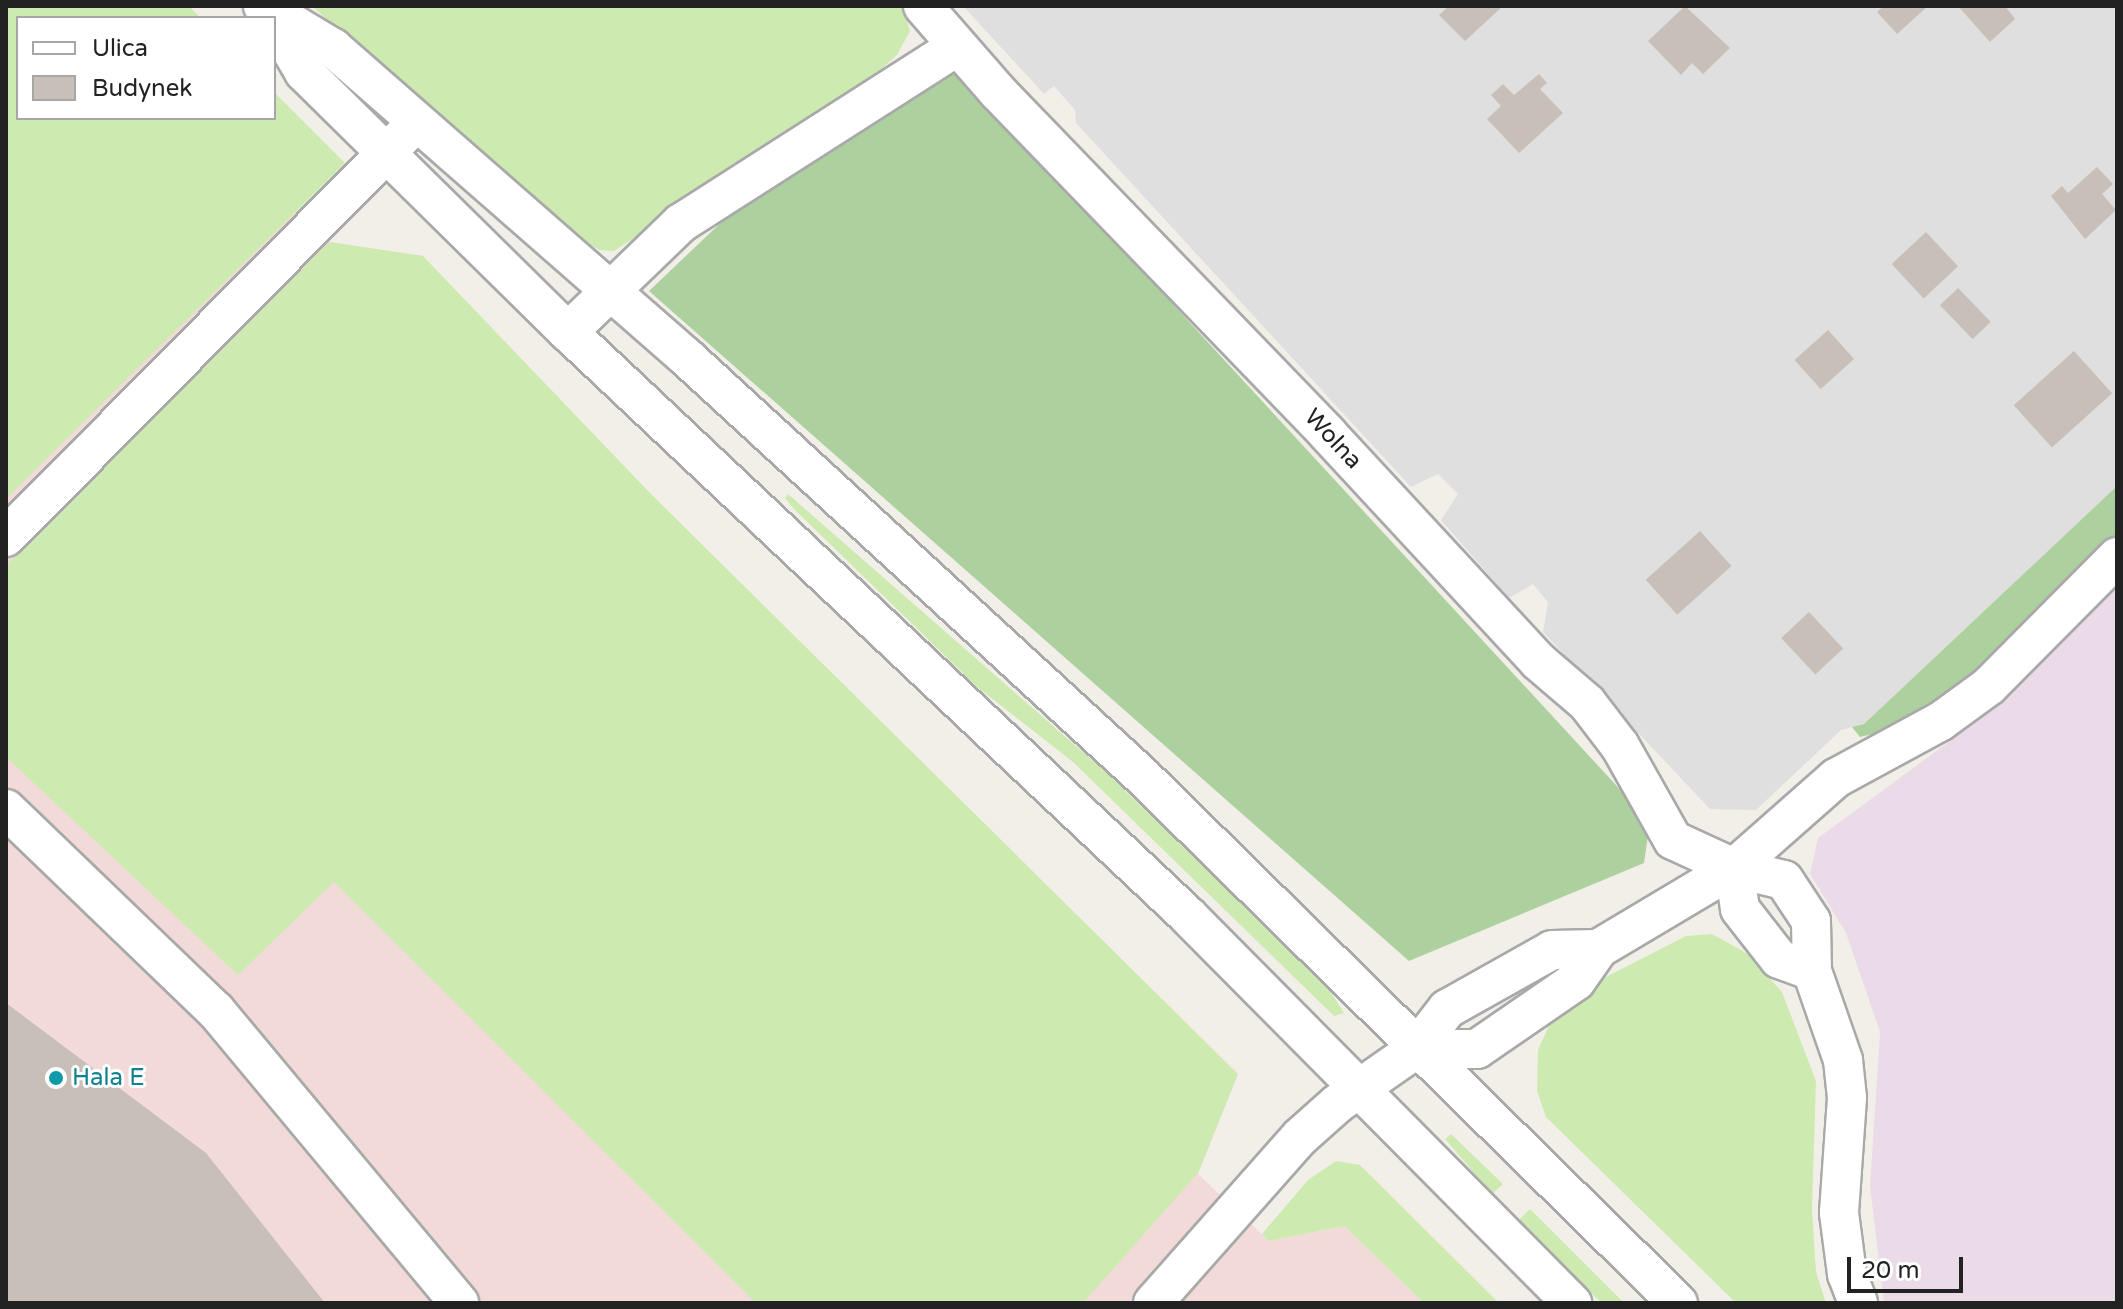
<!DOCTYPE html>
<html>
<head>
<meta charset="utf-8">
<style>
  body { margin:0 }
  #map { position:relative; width:2123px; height:1309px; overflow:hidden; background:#f2efe9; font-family:"Varela Round",sans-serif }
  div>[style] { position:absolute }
  .residential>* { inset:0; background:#e0dfdf }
  .commercial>* { inset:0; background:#f2dad9 }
  .industrial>* { inset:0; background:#ebdbe8 }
  .grass>* { inset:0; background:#cdebb0; transform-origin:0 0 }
  .forest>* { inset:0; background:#add19e }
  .building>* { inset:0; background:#c7bfb8; transform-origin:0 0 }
  .roads { filter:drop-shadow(2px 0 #a9a9a9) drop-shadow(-2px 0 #a9a9a9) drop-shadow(0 2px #a9a9a9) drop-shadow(0 -2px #a9a9a9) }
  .minor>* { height:38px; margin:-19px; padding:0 19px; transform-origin:19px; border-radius:19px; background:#fff }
  .dots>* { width:22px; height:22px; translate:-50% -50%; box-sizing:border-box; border:4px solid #fff; border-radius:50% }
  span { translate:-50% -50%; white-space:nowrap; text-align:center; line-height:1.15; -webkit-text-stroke:6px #fff; paint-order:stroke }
  .street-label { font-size:24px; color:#222 }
  .culture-label { font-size:24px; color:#0d838f }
  .left { translate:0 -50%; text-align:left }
  .frame { position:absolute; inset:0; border:8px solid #222; pointer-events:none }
  .legend { position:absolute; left:16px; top:16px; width:260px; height:104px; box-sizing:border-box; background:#fff; border:2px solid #a7a7a7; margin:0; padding:10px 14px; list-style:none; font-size:24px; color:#222 }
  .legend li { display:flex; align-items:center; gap:16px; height:40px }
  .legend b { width:40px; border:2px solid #a7a7a7 }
  .scale { position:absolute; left:1847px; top:1257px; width:116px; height:36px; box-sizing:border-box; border:4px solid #222; border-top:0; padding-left:10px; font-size:24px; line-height:28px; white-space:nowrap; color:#222; -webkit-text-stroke:6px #fff; paint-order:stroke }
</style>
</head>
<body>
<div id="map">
  <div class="residential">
    <i style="clip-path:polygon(963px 6px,2117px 6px,2117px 486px,1864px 724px,1841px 730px,1756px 810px,1710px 809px,1543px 632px,1548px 602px,1533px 584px,1509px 598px,1441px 520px,1458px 494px,1438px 474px,1411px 487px,1076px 123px,1075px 110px,1054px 86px,1044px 94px)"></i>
  </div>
  <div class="commercial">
    <i style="clip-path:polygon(6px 6px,18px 18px,18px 118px,199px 118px,329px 242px,423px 256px,620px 528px,1238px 1074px,1198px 1174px,1269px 1241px,1344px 1226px,1424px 1303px,6px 1303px)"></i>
  </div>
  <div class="industrial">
    <i style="clip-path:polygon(2117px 578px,2117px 1303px,1884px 1303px,1870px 1186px,1880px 1032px,1846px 933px,1810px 874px,1818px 838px,1995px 708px)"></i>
  </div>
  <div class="grass">
    <i style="clip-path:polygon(6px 6px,189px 6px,201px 18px,18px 18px,18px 118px,274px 118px,274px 92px,345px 163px,6px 499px)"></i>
    <i style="clip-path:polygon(312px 6px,903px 6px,910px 31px,897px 55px,855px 93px,614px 251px,599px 250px,555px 223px)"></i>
    <i style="clip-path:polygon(329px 242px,423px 256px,650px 493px,1238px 1074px,1198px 1173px,1083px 1303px,756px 1303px,334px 882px,238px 975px,6px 757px,6px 566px)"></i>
    <i style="clip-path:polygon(788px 494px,1108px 774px,1327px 986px,1344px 1013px,1334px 1016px,1073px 762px,976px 686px,795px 510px,785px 498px)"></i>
    <i style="clip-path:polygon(1712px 934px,1748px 954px,1782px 992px,1816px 1081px,1812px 1209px,1816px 1272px,1826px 1303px,1736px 1303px,1546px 1117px,1537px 1091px,1538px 1050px,1554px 1014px,1602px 979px,1686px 936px)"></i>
    <i style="clip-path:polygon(1451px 1134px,1503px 1184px,1492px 1194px,1445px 1139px)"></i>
    <i style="clip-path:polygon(1336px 1161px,1360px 1165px,1499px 1303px,1424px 1303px,1344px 1226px,1269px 1241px,1262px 1234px,1308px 1180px)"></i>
    <i style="left:1530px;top:1209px;width:134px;height:16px;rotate:45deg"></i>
  </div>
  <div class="forest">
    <i style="clip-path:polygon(956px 69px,1650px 822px,1644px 863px,1409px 961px,649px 291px,731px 213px)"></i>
    <i style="clip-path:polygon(2117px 486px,2117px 540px,2037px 623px,1935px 707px,1894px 729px,1860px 737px,1852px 727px,1864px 724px)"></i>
  </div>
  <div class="building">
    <i style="clip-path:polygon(1449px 6px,1503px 6px,1465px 41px,1439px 15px)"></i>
    <i style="clip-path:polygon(1685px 6px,1730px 48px,1703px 74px,1692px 63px,1681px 75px,1648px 41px)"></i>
    <i style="clip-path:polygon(1884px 6px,1928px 6px,1897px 34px,1877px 12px)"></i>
    <i style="clip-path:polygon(1958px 6px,2005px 6px,2015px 19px,1990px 42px)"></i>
    <i style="clip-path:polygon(1539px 74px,1547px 83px,1540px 89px,1563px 113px,1519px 153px,1487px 119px,1501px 106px,1491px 95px,1503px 84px,1514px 95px)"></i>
    <i style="clip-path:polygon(2097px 167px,2113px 184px,2102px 194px,2116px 210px,2085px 239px,2051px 196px,2062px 186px,2068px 193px)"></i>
    <i style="left:1926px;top:232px;width:47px;height:47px;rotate:47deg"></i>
    <i style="left:1958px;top:288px;width:47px;height:25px;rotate:46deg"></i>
    <i style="left:1828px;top:330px;width:39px;height:45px;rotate:48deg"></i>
    <i style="left:2074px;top:351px;width:57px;height:81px;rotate:48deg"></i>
    <i style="left:1700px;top:531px;width:47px;height:73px;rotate:48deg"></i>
    <i style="left:1809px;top:612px;width:50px;height:38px;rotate:47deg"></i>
    <i style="clip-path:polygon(6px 1003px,206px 1153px,325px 1303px,6px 1303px)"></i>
  </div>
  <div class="roads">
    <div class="minor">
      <i style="left:263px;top:6px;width:82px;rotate:31deg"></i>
      <i style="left:333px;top:48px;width:468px;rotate:41.2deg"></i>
      <i style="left:685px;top:356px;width:619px;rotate:42.58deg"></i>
      <i style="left:1141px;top:775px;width:753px;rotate:44.52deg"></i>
      <i style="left:923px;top:6px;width:114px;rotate:48.9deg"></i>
      <i style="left:998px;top:92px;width:474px;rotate:46deg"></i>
      <i style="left:1327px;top:433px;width:311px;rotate:47.2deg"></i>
      <i style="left:1538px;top:661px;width:65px;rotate:40.6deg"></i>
      <i style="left:1587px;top:703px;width:54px;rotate:52.5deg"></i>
      <i style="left:1620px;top:746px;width:108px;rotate:60.6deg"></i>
      <i style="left:1673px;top:840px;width:67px;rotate:24.7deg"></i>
      <i style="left:1734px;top:868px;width:51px;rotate:13.5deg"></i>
      <i style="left:1784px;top:880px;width:49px;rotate:56.6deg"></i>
      <i style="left:1811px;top:921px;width:50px;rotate:88.9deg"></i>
      <i style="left:1812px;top:971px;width:94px;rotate:70.8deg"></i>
      <i style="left:1843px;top:1060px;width:38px;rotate:84deg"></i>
      <i style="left:1847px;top:1098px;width:115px;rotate:94deg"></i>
      <i style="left:1839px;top:1213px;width:62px;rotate:82.5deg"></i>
      <i style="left:1847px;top:1274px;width:31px;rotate:69deg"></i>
      <i style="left:274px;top:21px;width:59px;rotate:59.5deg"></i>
      <i style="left:304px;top:72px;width:371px;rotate:44.6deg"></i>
      <i style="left:568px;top:332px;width:850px;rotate:43.28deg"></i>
      <i style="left:1187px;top:915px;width:547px;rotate:45.22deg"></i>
      <i style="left:568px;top:332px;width:157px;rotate:-44deg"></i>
      <i style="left:681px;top:223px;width:326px;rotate:-32.6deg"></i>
      <i style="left:6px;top:537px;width:566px;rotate:-45.29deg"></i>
      <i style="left:6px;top:809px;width:291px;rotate:43.9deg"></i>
      <i style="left:216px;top:1011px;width:380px;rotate:50.2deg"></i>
      <i style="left:1734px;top:868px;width:41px;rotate:81.7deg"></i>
      <i style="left:1740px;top:909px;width:63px;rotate:52deg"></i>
      <i style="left:1779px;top:959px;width:35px;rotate:20deg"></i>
      <i style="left:1416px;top:1049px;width:61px"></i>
      <i style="left:1477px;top:1049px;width:120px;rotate:-34.5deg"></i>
      <i style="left:1576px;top:981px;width:39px;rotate:-55deg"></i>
      <i style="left:1598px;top:949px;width:158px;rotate:-30.8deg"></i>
      <i style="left:1734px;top:868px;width:136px;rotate:-41.4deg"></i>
      <i style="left:1836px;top:778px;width:119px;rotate:-28.5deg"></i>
      <i style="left:1941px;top:721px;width:59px;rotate:-36.1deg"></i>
      <i style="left:1989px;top:686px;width:182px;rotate:-45.2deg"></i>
      <i style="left:1153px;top:1303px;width:222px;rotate:-48.5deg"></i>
      <i style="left:1300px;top:1137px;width:50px;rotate:-41.7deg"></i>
      <i style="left:1337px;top:1104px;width:96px;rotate:-34.8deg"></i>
      <i style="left:1416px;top:1049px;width:51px;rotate:-52.2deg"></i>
      <i style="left:1447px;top:1009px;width:120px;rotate:-29.3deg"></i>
      <i style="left:1552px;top:950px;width:46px;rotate:-1.2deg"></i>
    </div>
  </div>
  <div class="dots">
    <i style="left:56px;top:1078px;background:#0f9aa8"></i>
  </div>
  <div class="street-label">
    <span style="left:1333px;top:439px;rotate:47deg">Wolna</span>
  </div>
  <div class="culture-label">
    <span class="left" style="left:72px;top:1078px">Hala E</span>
  </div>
  <div class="frame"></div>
  <ul class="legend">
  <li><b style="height:10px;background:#fff"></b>Ulica</li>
  <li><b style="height:22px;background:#c7bfb8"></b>Budynek</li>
  </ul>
  <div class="scale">20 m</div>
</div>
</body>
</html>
